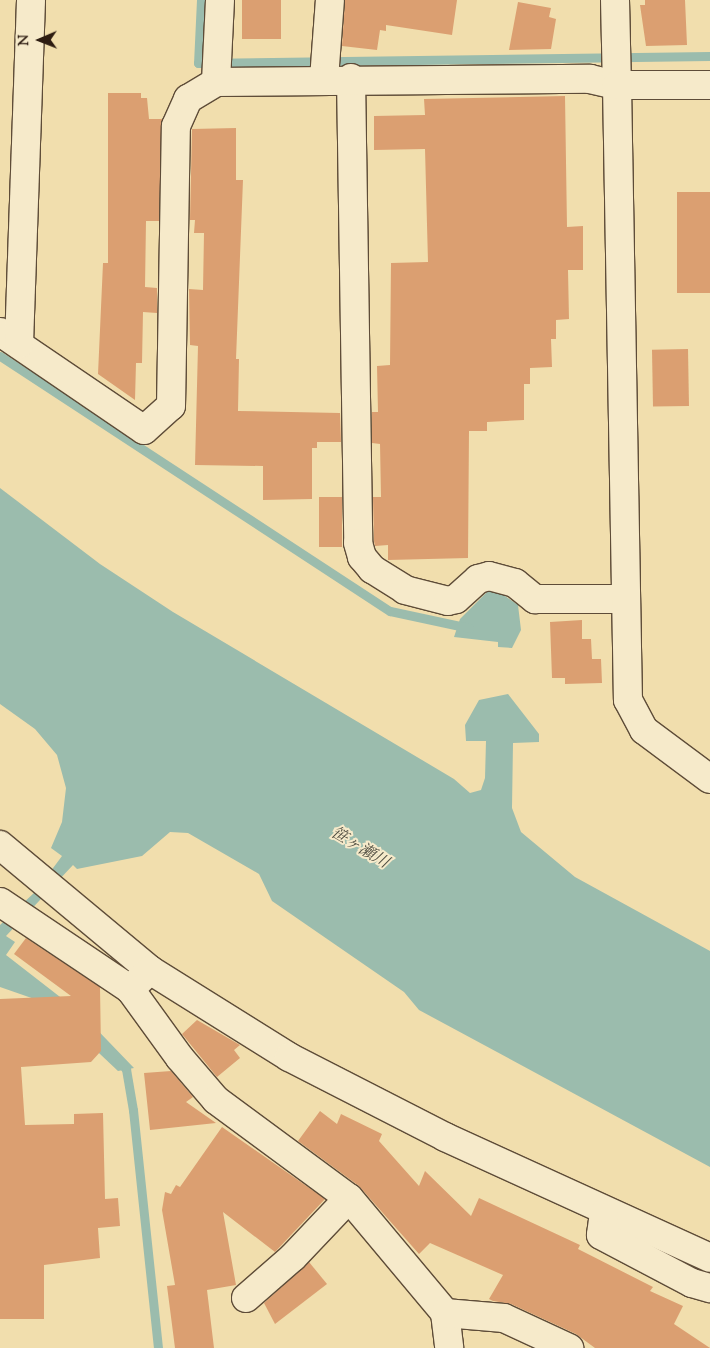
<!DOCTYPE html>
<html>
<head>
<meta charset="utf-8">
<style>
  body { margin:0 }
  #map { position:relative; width:710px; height:1348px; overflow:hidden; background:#f1dead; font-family:"Sorts Mill Goudy","Noto Serif JP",serif }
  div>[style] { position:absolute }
  .water>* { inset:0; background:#9bbcad }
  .stream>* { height:9px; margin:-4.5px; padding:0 4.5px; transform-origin:4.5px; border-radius:4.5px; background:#9bbcad }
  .building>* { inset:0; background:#db9f71; transform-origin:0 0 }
  .roads { filter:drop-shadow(1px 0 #5e4c38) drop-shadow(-1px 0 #5e4c38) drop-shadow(0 1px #5e4c38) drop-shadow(0 -1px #5e4c38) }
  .minor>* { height:28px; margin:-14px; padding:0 14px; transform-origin:14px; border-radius:14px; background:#f6eaca }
  .tertiary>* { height:28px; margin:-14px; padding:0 14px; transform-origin:14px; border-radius:14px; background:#f6eaca }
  span { translate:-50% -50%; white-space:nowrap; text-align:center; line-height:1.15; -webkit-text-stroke:4px #f6eaca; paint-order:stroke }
  .water-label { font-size:16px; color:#4e4c40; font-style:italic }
  .north { position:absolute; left:15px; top:15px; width:50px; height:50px; -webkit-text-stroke:4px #f6eaca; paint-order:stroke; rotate:269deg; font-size:14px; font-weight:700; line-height:20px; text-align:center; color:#2d1c11 }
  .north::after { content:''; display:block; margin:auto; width:18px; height:22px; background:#2d1c11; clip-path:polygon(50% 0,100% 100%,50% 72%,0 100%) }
</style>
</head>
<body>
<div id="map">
  <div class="water">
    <i style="clip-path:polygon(0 488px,100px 564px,173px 612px,454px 779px,470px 793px,481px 790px,485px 778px,486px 741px,466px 741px,465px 725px,479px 700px,508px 694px,539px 734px,539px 742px,513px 743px,512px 808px,521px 832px,575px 877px,710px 951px,710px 1167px,419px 1010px,404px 992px,272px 901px,259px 874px,188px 833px,170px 832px,142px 856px,77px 869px,73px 865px,6px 936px,15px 942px,6px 955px,82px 1014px,134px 1068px,118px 1071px,46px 1003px,0 987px,0 925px,36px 891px,62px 856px,51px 848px,62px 822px,66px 788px,57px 755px,35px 729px,0 704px)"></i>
    <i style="clip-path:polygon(488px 591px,498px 591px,518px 605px,521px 630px,512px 648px,498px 647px,498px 642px,454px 637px,460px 619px)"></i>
  </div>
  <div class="stream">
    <i style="left:201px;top:0;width:63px;rotate:92.7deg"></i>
    <i style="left:198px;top:63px;width:512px;rotate:-0.78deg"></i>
    <i style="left:0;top:356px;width:466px;rotate:33.2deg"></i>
    <i style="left:390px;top:611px;width:81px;rotate:12.1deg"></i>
    <i style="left:119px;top:1061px;width:11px;rotate:49deg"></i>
    <i style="left:126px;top:1069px;width:42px;rotate:80.3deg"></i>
    <i style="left:133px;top:1110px;width:239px;rotate:84deg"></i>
  </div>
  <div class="building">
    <i style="left:242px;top:0;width:39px;height:39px"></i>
    <i style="clip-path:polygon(345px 0,457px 0,452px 35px,386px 25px,386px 31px,380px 30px,377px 50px,342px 46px)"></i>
    <i style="clip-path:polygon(645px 0,685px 0,687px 45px,646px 46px,640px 5px,645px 5px)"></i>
    <i style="clip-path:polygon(518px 2px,551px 8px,549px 17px,556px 19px,551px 49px,509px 50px)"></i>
    <i style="clip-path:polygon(108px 93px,141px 93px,141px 98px,147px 98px,149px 119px,162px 119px,159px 221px,146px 221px,145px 287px,157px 288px,157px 313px,143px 312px,142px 363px,136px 363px,135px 400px,98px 374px,103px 263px,108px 263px)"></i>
    <i style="clip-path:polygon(565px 96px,567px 227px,583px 226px,583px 270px,568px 270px,569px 319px,556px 320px,556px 339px,551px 339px,552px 367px,530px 368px,530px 384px,524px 384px,524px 420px,487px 422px,487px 431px,469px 431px,468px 558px,388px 560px,388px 545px,375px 546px,374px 541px,373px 497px,381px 497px,380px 444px,372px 443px,372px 412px,378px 412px,377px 366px,390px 365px,391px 263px,428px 262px,425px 149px,374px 150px,374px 116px,425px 115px,424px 99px)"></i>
    <i style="clip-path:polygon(236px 128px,236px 180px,243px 180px,236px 359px,239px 359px,238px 411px,340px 413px,341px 442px,317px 442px,317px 448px,312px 448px,312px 499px,263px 500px,263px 466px,195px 465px,198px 346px,190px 345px,189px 289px,203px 290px,204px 233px,194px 233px,195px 220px,190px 220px,192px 129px)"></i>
    <i style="left:677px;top:192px;width:33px;height:101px"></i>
    <i style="left:688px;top:349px;width:57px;height:36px;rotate:89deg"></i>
    <i style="left:319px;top:497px;width:23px;height:50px"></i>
    <i style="clip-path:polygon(582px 620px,582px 639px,591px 639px,592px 659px,601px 659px,602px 683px,565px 684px,565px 678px,552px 678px,550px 622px)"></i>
    <i style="clip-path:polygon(26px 938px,100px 987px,101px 1051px,91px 1062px,21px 1067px,25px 1125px,74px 1124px,74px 1114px,103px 1113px,105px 1199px,118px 1198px,120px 1226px,98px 1228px,100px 1258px,44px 1265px,44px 1319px,0 1319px,0 999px,71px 996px,14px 954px)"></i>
    <i style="clip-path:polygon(197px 1020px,240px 1045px,234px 1050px,240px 1058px,217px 1077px,182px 1034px)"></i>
    <i style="clip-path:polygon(171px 1071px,193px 1097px,186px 1102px,216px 1123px,150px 1130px,144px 1073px)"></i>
    <i style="clip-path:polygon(320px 1111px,337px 1124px,341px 1114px,382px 1134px,379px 1141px,419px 1186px,425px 1171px,471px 1216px,479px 1198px,580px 1245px,578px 1249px,653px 1287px,650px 1291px,683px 1306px,674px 1324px,710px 1348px,595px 1348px,576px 1334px,511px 1304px,493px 1301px,489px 1299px,503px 1275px,430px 1243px,419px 1254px,359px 1186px,298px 1141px)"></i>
    <i style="clip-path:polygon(222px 1127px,325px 1199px,275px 1252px,223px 1212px,236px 1285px,207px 1290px,214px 1348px,175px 1348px,167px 1286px,175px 1285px,162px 1210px,165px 1192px,171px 1194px,176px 1185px,180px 1187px)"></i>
    <i style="clip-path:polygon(309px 1262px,327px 1284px,275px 1324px,264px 1303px)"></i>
  </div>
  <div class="roads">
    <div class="minor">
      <i style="left:351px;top:78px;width:465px;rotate:89.1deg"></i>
      <i style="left:358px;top:543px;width:15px;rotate:74deg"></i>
      <i style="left:362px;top:557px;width:16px;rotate:50deg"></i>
      <i style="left:372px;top:569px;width:39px;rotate:32deg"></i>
      <i style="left:405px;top:590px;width:44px;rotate:14.3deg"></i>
      <i style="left:448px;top:601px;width:8px;rotate:-14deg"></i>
      <i style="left:456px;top:599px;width:30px;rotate:-42deg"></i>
      <i style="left:478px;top:579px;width:11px;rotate:-15deg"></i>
      <i style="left:489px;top:576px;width:27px;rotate:15deg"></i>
      <i style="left:515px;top:583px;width:26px;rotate:39deg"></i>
      <i style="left:535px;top:599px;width:91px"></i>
      <i style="left:324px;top:79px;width:79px;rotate:-85.7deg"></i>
      <i style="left:216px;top:82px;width:82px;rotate:-87.2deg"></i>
      <i style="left:0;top:332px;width:174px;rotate:34.2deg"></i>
      <i style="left:144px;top:430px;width:36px;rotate:-42deg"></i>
      <i style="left:171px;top:406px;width:280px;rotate:-89deg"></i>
      <i style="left:176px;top:126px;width:30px;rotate:-66deg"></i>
      <i style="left:188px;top:99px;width:33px;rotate:-31deg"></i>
      <i style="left:216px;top:82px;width:374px;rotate:-0.5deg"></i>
      <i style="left:590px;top:79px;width:28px;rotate:13deg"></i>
      <i style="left:617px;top:85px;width:615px;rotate:88.98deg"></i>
      <i style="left:628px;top:700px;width:34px;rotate:62deg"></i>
      <i style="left:644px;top:730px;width:82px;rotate:36.6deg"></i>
      <i style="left:19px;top:344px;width:344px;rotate:-88deg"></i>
      <i style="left:0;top:845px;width:195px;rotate:39.8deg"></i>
      <i style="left:150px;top:970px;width:164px;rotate:32deg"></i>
      <i style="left:289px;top:1057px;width:175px;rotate:27.1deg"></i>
      <i style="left:445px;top:1137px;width:291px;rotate:24.5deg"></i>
      <i style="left:0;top:902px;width:156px;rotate:33.8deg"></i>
      <i style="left:150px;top:970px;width:28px;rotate:136deg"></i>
      <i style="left:130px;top:989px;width:85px;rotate:54.1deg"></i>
      <i style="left:180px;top:1058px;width:55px;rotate:49.4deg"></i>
      <i style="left:216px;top:1100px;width:165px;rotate:36.4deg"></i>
      <i style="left:349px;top:1198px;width:150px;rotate:50.1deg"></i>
      <i style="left:445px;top:1313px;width:35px;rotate:83deg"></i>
      <i style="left:604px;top:1213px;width:22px;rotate:98deg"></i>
      <i style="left:601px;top:1235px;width:103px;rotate:27.8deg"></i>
      <i style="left:692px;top:1283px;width:19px;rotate:16deg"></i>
      <i style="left:246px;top:1298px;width:62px;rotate:-41.1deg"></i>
      <i style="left:293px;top:1257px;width:81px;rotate:-46.5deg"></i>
      <i style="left:445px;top:1313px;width:59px;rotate:4.8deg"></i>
      <i style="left:504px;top:1318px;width:72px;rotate:24.8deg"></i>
    </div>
    <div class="tertiary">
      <i style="left:615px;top:0;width:85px;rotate:88.7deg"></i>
      <i style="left:617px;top:85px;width:93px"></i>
    </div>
  </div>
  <div class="water-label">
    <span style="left:359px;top:849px;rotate:31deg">笹ヶ瀬川</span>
  </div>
  <div class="north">N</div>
</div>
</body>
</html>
